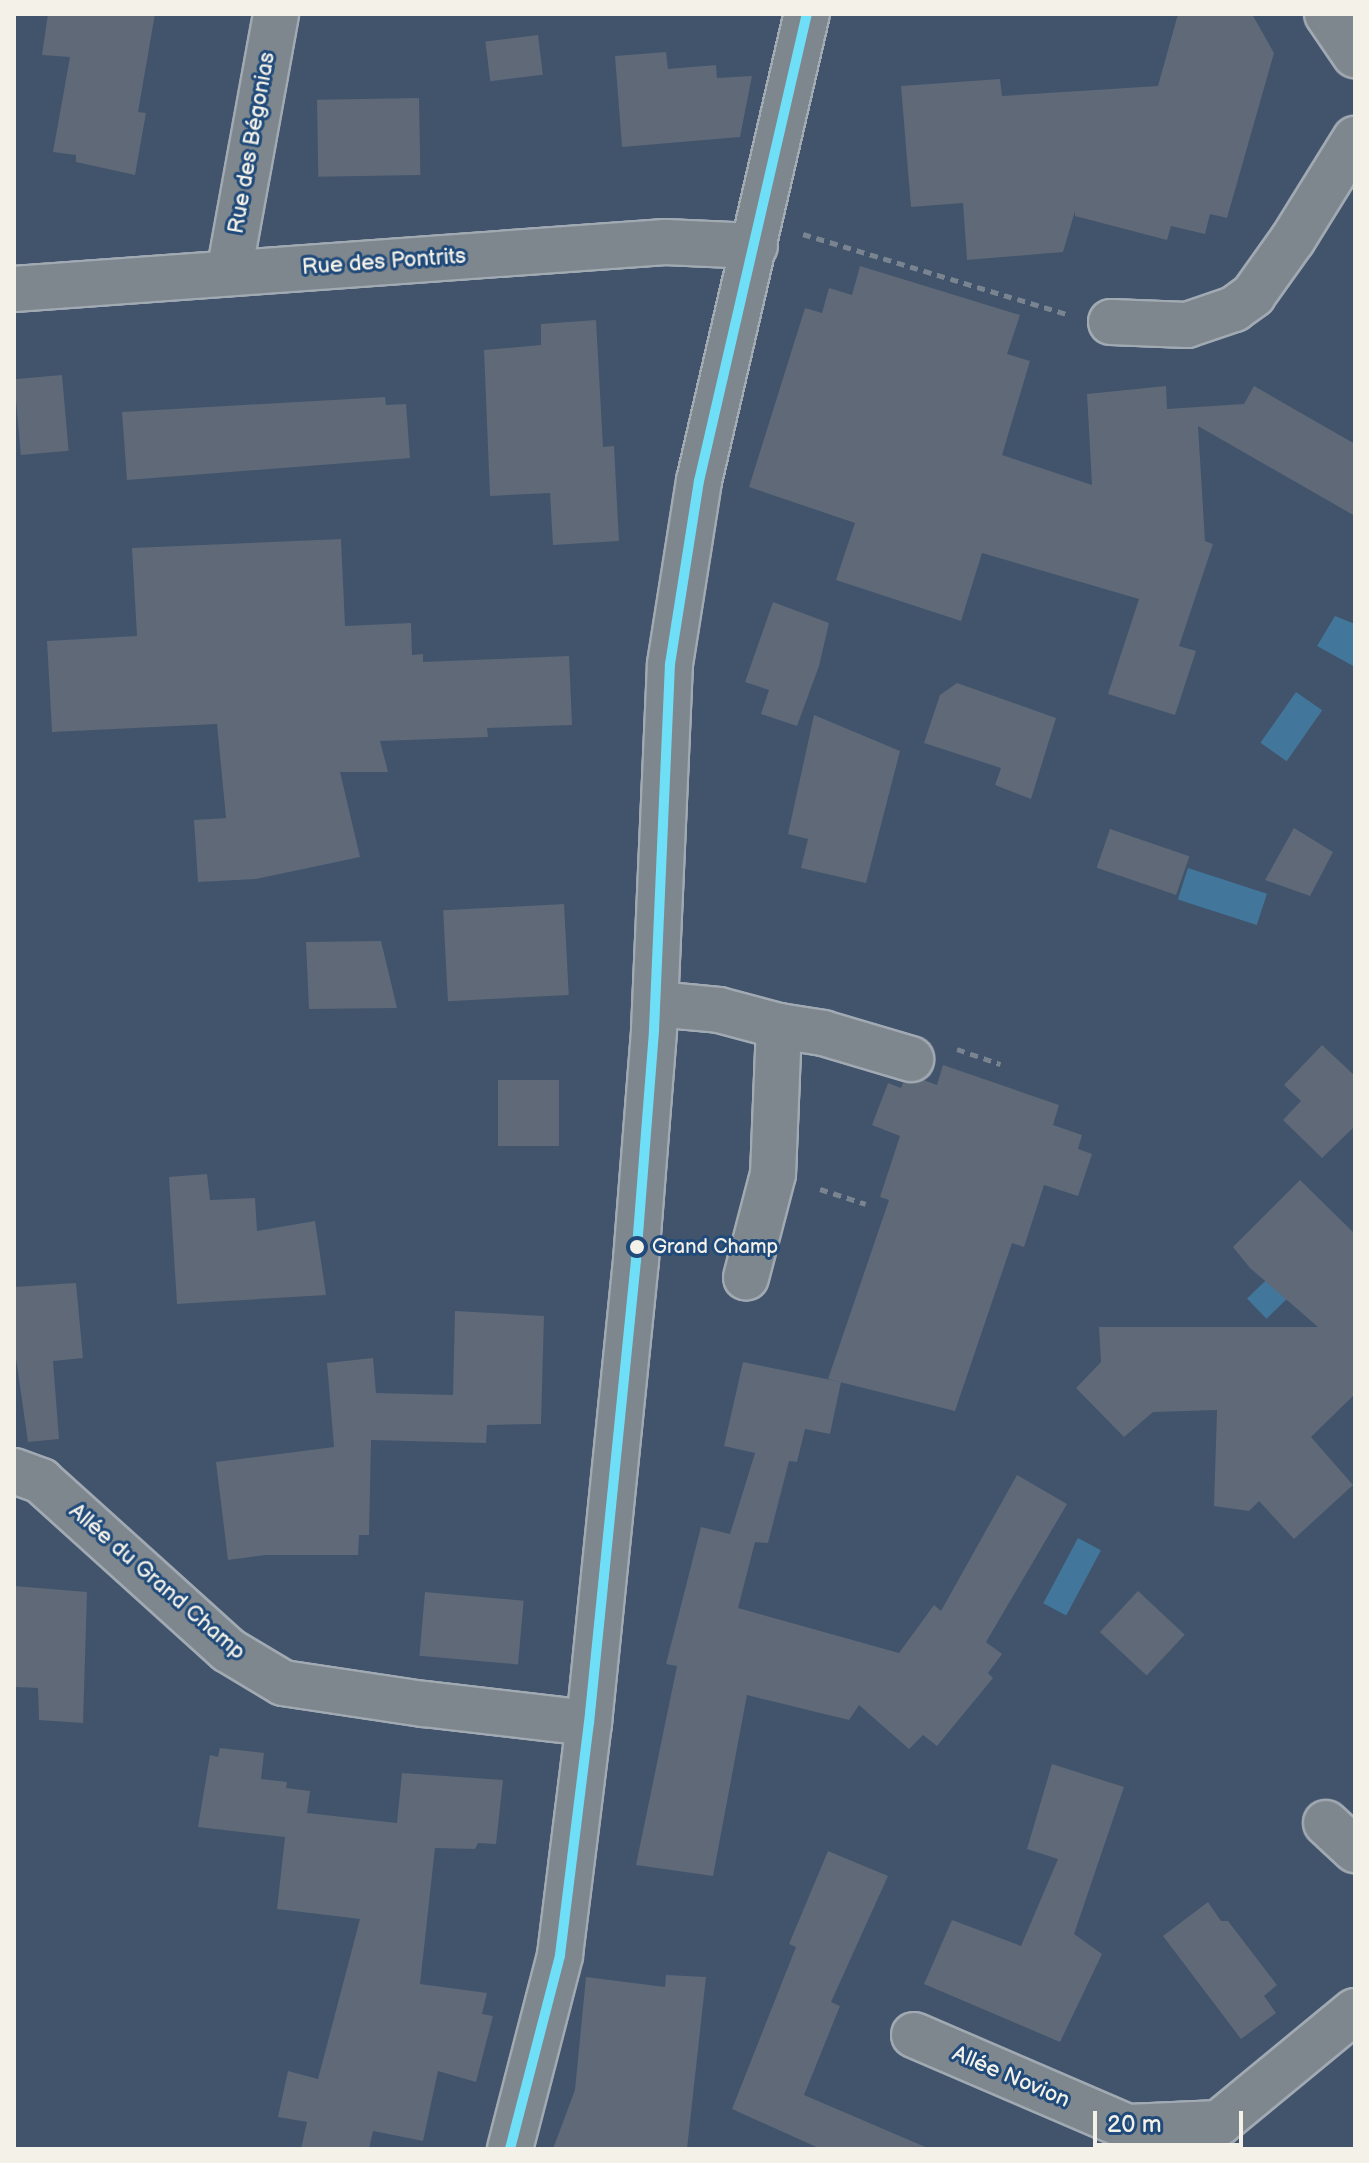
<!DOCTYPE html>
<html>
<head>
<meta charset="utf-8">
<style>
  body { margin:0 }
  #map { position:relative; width:1369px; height:2163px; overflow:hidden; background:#41546c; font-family:"Balsamiq Sans",sans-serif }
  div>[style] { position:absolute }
  .water>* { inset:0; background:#42769a; transform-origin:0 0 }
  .building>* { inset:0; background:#5f6978; transform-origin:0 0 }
  .path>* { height:5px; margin-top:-2.5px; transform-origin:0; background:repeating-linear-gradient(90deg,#7a8490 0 8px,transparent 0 14px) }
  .roads { filter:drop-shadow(2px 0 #a1a9b2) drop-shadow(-2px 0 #a1a9b2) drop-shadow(0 2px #a1a9b2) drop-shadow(0 -2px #a1a9b2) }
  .minor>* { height:44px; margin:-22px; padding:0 22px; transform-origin:22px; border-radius:22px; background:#7e868e }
  .major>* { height:44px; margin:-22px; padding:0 22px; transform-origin:22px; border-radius:22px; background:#7e868e }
  .bus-1>* { height:10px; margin:-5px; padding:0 5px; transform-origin:5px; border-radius:5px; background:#6fdff8 }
  .dots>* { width:22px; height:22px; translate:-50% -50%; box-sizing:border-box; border:4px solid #1f4a7a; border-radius:50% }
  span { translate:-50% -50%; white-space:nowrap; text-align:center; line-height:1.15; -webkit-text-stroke:6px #1f4a7a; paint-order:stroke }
  .bus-label { font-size:20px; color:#f4f1e8 }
  .left { translate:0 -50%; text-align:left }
  .street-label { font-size:22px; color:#f4f1e8 }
  .frame { position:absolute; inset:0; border:16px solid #f4f1e8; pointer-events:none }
  .scale { position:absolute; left:1093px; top:2111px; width:150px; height:36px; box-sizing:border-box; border:4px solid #f4f1e8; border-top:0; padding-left:10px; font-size:24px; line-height:28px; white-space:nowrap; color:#f4f1e8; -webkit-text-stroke:6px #1f4a7a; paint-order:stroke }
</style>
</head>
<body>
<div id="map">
  <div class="water">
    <i style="clip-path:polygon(1335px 616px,1355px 624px,1355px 667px,1317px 646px)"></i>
    <i style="left:1296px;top:692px;width:32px;height:62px;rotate:35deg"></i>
    <i style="left:1188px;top:868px;width:83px;height:33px;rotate:18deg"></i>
    <i style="left:1288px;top:1259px;width:28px;height:57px;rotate:46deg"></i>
    <i style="left:1078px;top:1538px;width:26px;height:74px;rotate:28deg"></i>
  </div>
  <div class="building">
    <i style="clip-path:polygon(48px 14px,155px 14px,138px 112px,146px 113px,135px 175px,76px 162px,76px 155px,53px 152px,70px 57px,42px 55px)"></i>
    <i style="clip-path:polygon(1178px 14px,1252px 14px,1274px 53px,1227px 218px,1210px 214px,1205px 234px,1171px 226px,1167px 240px,1075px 216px,1075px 211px,1063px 252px,967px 260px,963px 203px,911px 207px,901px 86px,1000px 79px,1002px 96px,1158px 86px)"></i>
    <i style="left:538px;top:35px;width:40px;height:53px;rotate:83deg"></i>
    <i style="clip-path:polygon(666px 52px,668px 69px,716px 65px,717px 78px,752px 76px,740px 137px,622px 147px,615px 56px)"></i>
    <i style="left:419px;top:98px;width:77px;height:102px;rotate:89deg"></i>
    <i style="clip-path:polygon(860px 266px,1020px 315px,1007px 354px,1030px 361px,1002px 455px,1092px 485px,1087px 394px,1166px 386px,1167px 409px,1244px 404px,1254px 386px,1355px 444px,1355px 516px,1198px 426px,1205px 541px,1213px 544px,1179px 646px,1196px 651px,1175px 715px,1108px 694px,1139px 599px,982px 553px,961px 621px,836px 580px,855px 523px,749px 487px,805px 308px,822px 313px,829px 288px,852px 295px)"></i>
    <i style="clip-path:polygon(596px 320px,603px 447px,614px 446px,619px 541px,553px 545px,550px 493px,490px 496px,484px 350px,541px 345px,541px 324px)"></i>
    <i style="left:62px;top:375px;width:76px;height:48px;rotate:85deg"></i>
    <i style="clip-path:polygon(385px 397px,386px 405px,406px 404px,410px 458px,127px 480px,122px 412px)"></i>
    <i style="clip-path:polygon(341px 539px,345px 626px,411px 623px,412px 655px,423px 654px,423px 662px,569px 656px,572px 725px,487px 728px,488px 737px,380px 741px,388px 772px,340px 772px,360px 857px,256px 879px,198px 882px,194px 820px,226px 818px,217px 724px,52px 732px,47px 641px,137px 636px,132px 548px)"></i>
    <i style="clip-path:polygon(773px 602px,829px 623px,819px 666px,797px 726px,761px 714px,769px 690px,745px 682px)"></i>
    <i style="clip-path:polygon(957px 683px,1056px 718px,1031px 799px,995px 785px,1001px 768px,924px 743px,940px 695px)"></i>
    <i style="clip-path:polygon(814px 715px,900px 751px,866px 883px,801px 868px,808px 839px,788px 834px)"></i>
    <i style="clip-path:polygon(1294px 828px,1333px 852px,1310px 896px,1265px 880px)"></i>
    <i style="left:1110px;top:829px;width:84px;height:41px;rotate:19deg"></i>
    <i style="left:564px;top:904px;width:91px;height:121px;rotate:87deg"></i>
    <i style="clip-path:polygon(381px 941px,397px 1008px,309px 1009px,306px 942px)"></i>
    <i style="clip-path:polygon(1322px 1045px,1355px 1076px,1355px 1126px,1322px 1158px,1283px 1120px,1301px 1101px,1284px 1085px)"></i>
    <i style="clip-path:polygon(943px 1065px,1059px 1105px,1053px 1125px,1082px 1135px,1078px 1149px,1092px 1154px,1078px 1196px,1044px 1185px,1024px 1247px,1012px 1243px,955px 1411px,828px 1379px,889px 1200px,880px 1197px,900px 1136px,872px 1125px,888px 1083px,901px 1088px,903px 1083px,923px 1080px,937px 1085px)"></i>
    <i style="left:559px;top:1080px;width:66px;height:61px;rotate:90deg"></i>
    <i style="clip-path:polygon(207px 1174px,210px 1200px,255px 1198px,257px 1231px,315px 1221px,326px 1295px,177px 1304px,169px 1177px)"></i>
    <i style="clip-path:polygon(1300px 1180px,1355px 1234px,1355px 1394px,1311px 1437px,1353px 1485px,1294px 1539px,1259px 1501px,1249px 1511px,1214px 1506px,1217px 1410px,1153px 1412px,1124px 1437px,1076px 1388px,1101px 1362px,1099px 1327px,1318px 1327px,1250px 1268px,1233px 1247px)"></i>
    <i style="clip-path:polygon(76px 1283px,83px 1358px,53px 1361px,59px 1439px,28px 1442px,14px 1344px,14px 1287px)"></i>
    <i style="clip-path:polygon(455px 1311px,544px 1316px,541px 1424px,487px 1425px,486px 1443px,371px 1440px,369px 1535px,359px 1535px,358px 1555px,266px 1555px,228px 1560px,216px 1462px,334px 1447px,327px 1363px,373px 1358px,376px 1393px,453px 1395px)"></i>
    <i style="clip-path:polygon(743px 1362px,841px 1382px,830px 1434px,805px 1429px,797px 1462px,789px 1461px,768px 1543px,755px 1542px,738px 1608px,899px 1653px,934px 1605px,941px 1611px,1017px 1475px,1067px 1504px,986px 1642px,1002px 1654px,988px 1673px,993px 1678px,937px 1746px,923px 1735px,909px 1749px,859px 1705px,849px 1720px,747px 1695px,713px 1876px,636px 1865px,677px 1666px,666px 1664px,701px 1527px,730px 1534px,755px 1453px,724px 1446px)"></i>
    <i style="clip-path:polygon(14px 1586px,87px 1592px,83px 1723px,39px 1720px,38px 1688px,14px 1687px)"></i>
    <i style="left:1138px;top:1591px;width:64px;height:56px;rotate:43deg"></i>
    <i style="left:425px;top:1592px;width:99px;height:64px;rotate:5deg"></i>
    <i style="clip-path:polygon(220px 1748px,264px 1753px,261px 1779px,287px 1782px,286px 1788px,310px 1791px,307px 1813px,397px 1823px,402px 1773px,503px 1780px,496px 1844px,478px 1843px,475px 1849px,435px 1848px,420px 1984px,487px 1993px,482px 2014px,493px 2016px,476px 2082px,438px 2071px,423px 2141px,373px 2131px,369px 2149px,301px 2149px,307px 2122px,278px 2117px,288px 2071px,318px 2079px,360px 1919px,277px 1909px,285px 1837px,198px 1827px,210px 1755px,218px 1757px)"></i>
    <i style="clip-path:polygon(1052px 1764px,1124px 1787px,1074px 1934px,1102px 1954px,1060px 2042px,924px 1984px,952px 1920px,1021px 1946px,1058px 1859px,1027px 1849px)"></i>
    <i style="clip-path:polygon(828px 1851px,888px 1876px,831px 2002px,840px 2006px,804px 2095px,930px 2149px,821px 2149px,732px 2109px,796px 1947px,789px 1944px)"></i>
    <i style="clip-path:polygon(1208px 1902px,1221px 1921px,1228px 1921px,1277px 1985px,1264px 1996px,1276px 2013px,1241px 2039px,1163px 1936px)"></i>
    <i style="clip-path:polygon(666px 1975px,706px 1977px,687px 2149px,553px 2149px,575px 2090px,586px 1977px,665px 1987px)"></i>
  </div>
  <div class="path">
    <i style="left:803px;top:234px;width:275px;rotate:16.9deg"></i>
    <i style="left:957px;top:1049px;width:46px;rotate:19.2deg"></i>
    <i style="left:820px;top:1189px;width:48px;rotate:18.1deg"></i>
  </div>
  <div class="roads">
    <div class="minor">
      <i style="left:1327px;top:14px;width:50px;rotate:55.7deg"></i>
      <i style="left:229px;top:273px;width:263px;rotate:-79.7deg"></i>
      <i style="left:14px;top:289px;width:653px;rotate:-4.13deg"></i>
      <i style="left:665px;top:242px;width:90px;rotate:2.5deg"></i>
      <i style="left:1111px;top:322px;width:76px;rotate:2.3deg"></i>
      <i style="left:1187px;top:325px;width:50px;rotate:-18.8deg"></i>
      <i style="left:1234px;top:309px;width:24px;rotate:-36deg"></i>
      <i style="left:1253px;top:295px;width:69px;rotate:-54.5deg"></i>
      <i style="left:1293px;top:239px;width:118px;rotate:-58.2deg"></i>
      <i style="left:656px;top:1004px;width:63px;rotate:5.4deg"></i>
      <i style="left:719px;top:1010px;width:62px;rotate:14.9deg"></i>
      <i style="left:779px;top:1026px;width:148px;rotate:92.3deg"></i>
      <i style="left:773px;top:1174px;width:107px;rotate:104.6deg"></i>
      <i style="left:779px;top:1026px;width:45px;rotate:9deg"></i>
      <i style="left:823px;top:1033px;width:92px;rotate:16.5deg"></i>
      <i style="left:14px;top:1471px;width:29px;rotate:20deg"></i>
      <i style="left:41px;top:1481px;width:252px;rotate:42.1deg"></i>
      <i style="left:228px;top:1650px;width:64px;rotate:31deg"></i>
      <i style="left:283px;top:1683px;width:143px;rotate:8.5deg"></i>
      <i style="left:424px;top:1704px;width:166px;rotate:6.6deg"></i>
      <i style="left:1326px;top:1823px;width:40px;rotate:43deg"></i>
      <i style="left:914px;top:2035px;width:233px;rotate:23.3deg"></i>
      <i style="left:1128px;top:2127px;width:91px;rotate:-2.5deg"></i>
      <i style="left:1219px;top:2123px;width:176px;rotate:-39.5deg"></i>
    </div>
    <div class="major">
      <i style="left:510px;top:2149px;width:200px;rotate:-75.5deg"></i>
      <i style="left:560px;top:1955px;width:234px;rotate:-82.9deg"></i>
      <i style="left:589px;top:1723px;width:465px;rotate:-84.2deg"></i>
      <i style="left:636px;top:1260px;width:231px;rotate:-85.5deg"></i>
      <i style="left:654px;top:1030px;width:366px;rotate:-87.5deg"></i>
      <i style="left:670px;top:664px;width:185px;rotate:-81deg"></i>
      <i style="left:699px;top:481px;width:479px;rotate:-77deg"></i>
    </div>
  </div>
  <div class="bus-1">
    <i style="left:510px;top:2149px;width:200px;rotate:-75.5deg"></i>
    <i style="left:560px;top:1955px;width:234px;rotate:-82.9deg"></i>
    <i style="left:589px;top:1723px;width:465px;rotate:-84.2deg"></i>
    <i style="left:636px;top:1260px;width:231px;rotate:-85.5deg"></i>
    <i style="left:654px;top:1030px;width:366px;rotate:-87.5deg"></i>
    <i style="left:670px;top:664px;width:185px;rotate:-81deg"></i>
    <i style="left:699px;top:481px;width:479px;rotate:-77deg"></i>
  </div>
  <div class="dots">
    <i style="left:637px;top:1247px;background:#f4f1e8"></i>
  </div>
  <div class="bus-label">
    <span class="left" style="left:652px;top:1247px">Grand Champ</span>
  </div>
  <div class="street-label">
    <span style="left:252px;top:143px;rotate:-80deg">Rue des Bégonias</span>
    <span style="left:384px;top:262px;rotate:-4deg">Rue des Pontrits</span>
    <span style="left:157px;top:1582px;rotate:41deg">Allée du Grand Champ</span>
    <span style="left:1011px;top:2077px;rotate:23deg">Allée Novion</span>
  </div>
  <div class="frame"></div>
  <div class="scale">20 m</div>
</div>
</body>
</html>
